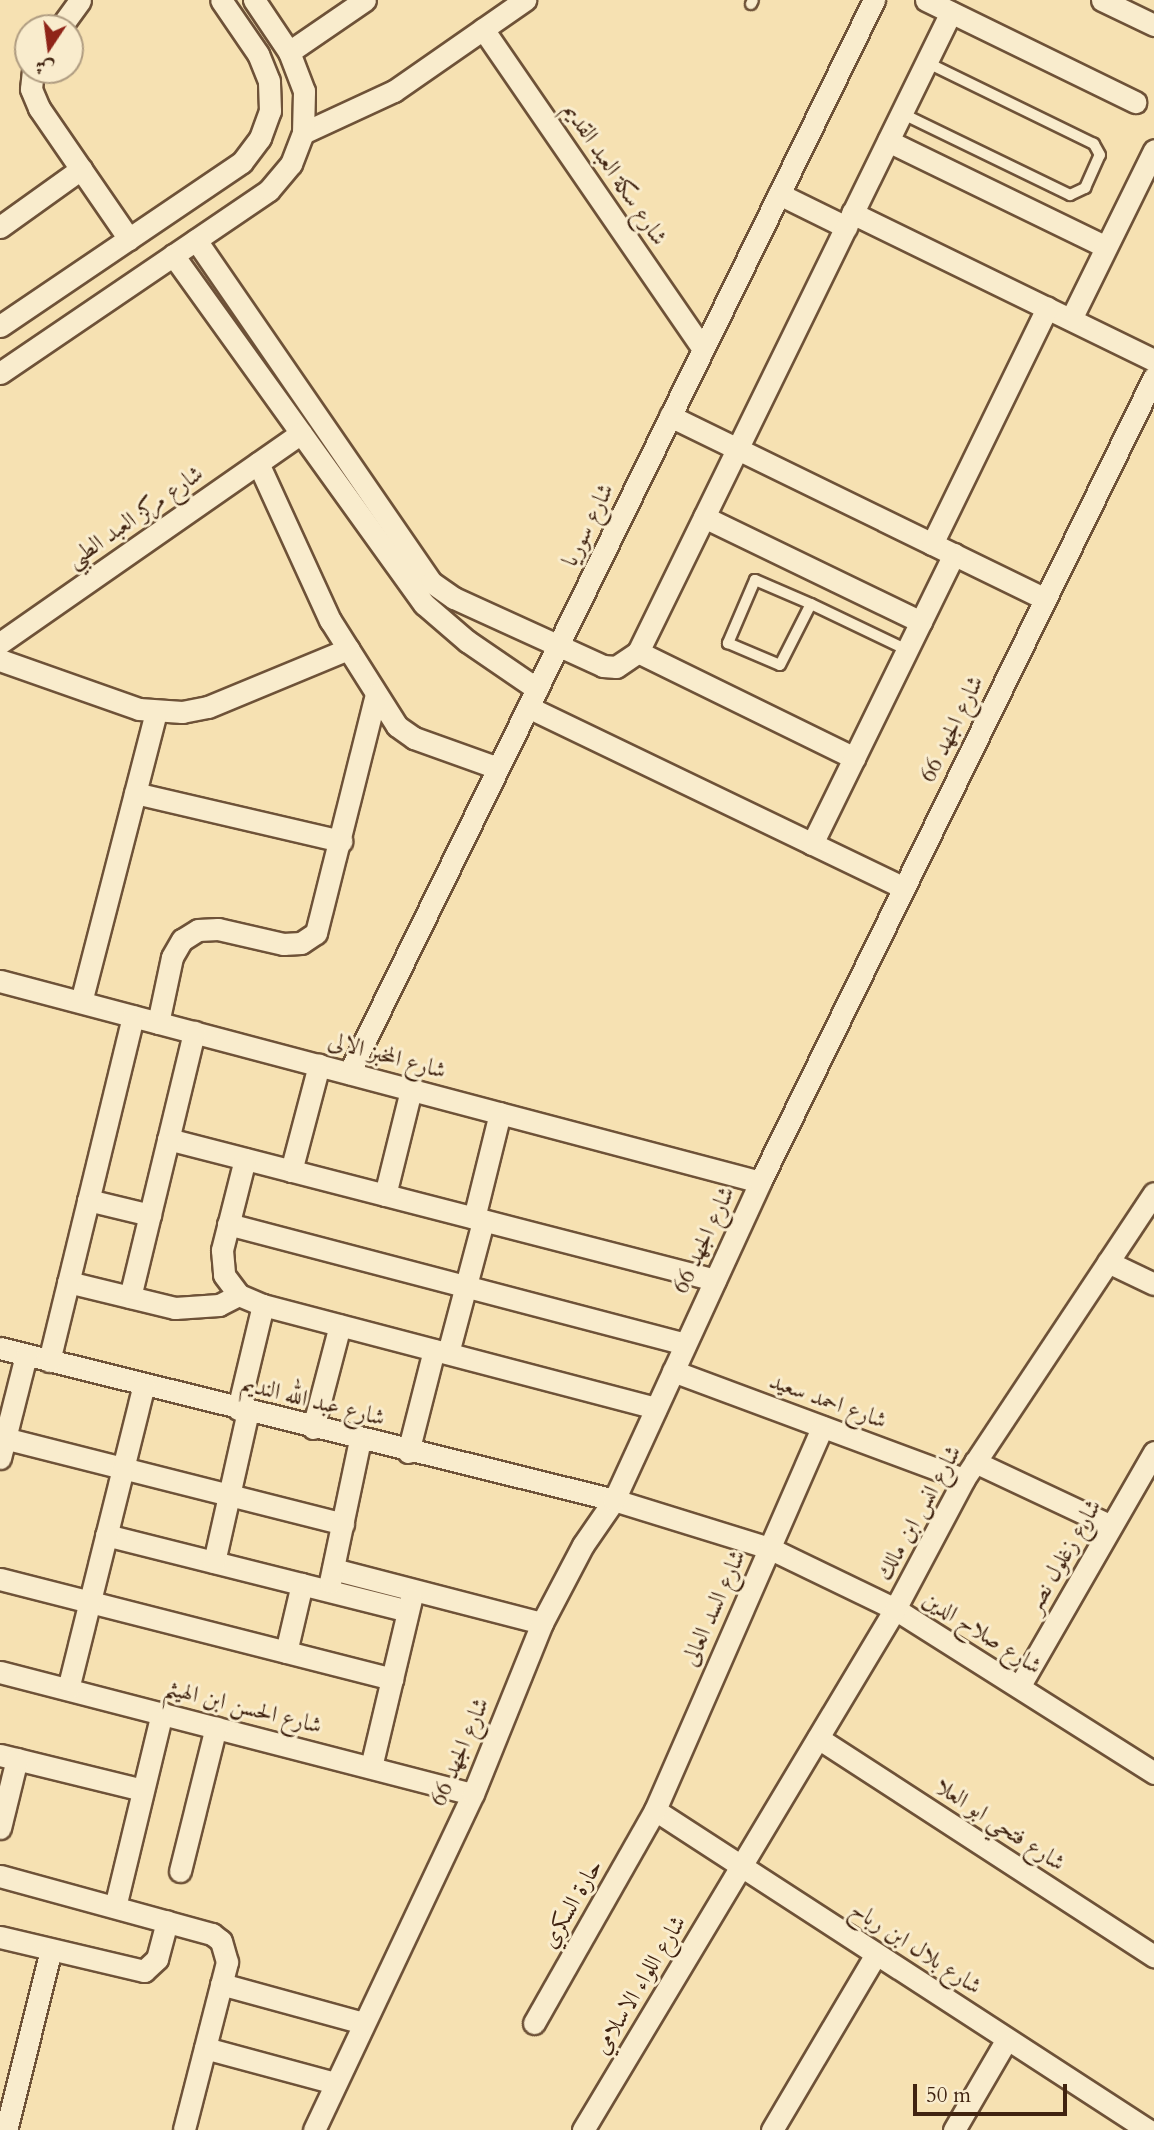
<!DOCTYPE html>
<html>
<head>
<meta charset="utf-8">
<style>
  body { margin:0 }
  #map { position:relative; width:1154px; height:2130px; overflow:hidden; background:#f6e1b2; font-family:Cardo,Amiri,serif }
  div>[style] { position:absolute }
  .roads { filter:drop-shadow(2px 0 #6e5238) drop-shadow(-2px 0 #6e5238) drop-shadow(0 2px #6e5238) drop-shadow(0 -2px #6e5238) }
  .lane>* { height:10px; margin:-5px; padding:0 5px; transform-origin:5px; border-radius:5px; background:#f9eccd }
  .street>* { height:21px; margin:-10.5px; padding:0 10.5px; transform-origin:10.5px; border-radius:10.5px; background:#f9eccd }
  span { translate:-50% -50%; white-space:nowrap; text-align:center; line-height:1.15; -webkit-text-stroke:6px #f9eccd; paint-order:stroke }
  .street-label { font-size:23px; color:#402310 }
  .north { position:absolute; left:14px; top:14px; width:70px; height:70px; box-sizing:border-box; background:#f9eccd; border:2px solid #af9c81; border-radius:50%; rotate:193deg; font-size:19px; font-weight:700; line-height:28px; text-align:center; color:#402310 }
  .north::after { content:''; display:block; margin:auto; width:24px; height:32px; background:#8f2418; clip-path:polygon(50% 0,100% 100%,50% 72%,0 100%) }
  .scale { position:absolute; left:913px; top:2084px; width:154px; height:32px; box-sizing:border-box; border:4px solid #402310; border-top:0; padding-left:9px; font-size:21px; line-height:24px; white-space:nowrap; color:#402310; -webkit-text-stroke:5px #f9eccd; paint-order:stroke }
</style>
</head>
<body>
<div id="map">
  <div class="roads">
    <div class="lane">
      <i style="left:751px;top:4px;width:4px;rotate:-63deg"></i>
      <i style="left:901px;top:113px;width:188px;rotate:25.9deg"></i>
      <i style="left:1070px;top:195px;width:17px;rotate:-25deg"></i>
      <i style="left:1085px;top:188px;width:36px;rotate:-66deg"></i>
      <i style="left:1100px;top:155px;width:13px;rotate:-119deg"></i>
      <i style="left:1094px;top:144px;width:187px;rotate:-154deg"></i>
      <i style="left:811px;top:604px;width:61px;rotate:-156.8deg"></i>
      <i style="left:755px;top:580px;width:69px;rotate:113.2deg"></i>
      <i style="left:728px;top:643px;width:56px;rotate:22.9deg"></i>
      <i style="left:780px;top:665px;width:68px;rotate:-63.1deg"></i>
      <i style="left:811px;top:604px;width:106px;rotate:25.6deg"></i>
    </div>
    <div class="street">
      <i style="left:926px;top:0;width:233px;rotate:26deg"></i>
      <i style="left:1102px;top:0;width:58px;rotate:25.7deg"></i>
      <i style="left:60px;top:28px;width:34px;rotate:-54deg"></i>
      <i style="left:483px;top:29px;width:388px;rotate:55.5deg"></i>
      <i style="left:289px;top:52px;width:92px;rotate:-34.4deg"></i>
      <i style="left:33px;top:70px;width:19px;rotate:96deg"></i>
      <i style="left:31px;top:89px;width:21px;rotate:67deg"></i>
      <i style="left:39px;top:108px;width:159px;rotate:55.5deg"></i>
      <i style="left:303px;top:133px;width:100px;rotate:-24.8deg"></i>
      <i style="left:394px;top:91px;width:160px;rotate:-34.8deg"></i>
      <i style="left:888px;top:141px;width:242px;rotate:25.9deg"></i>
      <i style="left:779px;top:194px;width:75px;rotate:26.2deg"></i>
      <i style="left:852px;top:213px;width:336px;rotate:26deg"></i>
      <i style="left:0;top:227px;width:100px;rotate:-35.6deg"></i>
      <i style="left:196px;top:240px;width:415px;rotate:55.5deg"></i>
      <i style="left:431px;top:582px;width:28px;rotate:35deg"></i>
      <i style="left:454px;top:598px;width:164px;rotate:24.5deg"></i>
      <i style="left:603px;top:666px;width:13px;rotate:4deg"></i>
      <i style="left:616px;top:667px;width:27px;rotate:-34deg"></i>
      <i style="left:638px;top:652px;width:712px;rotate:-63.94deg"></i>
      <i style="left:173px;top:255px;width:430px;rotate:54.3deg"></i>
      <i style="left:424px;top:604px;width:57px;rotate:40.7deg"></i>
      <i style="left:467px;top:641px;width:85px;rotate:34.4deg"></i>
      <i style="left:1071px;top:319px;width:188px;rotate:-63.8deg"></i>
      <i style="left:0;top:326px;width:292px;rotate:-34.1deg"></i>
      <i style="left:242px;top:162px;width:30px;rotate:-53deg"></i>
      <i style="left:260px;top:138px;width:29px;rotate:-70deg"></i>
      <i style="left:270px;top:111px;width:30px;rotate:-92deg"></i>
      <i style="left:269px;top:81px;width:29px;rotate:-112deg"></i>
      <i style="left:258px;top:54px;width:65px;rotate:-124.4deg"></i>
      <i style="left:0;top:373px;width:325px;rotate:-34.2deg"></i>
      <i style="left:269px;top:190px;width:34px;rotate:-50deg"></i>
      <i style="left:291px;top:164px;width:33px;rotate:-69deg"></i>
      <i style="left:303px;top:133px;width:42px;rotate:-88.6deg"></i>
      <i style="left:304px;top:91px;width:42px;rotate:-111deg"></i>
      <i style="left:289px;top:52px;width:63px;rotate:-123.9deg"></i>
      <i style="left:670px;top:416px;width:417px;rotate:26deg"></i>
      <i style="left:258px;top:463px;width:173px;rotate:65.4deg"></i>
      <i style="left:330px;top:620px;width:125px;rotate:57.7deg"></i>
      <i style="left:397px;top:726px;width:21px;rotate:35deg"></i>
      <i style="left:414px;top:738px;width:89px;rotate:19.7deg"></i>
      <i style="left:704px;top:517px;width:241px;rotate:25.8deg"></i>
      <i style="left:932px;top:544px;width:263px;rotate:-64deg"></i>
      <i style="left:0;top:643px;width:367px;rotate:-34.9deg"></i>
      <i style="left:638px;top:652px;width:241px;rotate:26.1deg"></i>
      <i style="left:0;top:660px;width:147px;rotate:19.4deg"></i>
      <i style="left:139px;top:709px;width:43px;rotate:4deg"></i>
      <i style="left:182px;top:712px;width:26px;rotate:-11deg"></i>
      <i style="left:208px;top:707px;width:152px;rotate:-22.5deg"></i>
      <i style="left:528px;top:707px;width:417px;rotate:25.7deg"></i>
      <i style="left:135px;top:793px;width:212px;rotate:13.1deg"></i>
      <i style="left:812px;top:844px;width:323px;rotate:-63.9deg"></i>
      <i style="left:0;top:981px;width:786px;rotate:14.81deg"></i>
      <i style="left:81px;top:1002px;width:300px;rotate:-75.5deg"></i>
      <i style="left:158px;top:1023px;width:67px;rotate:-78deg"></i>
      <i style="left:172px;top:957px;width:20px;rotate:-60deg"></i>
      <i style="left:182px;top:940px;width:19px;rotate:-32deg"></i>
      <i style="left:198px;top:930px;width:20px;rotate:-3deg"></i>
      <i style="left:218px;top:929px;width:67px;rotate:13deg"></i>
      <i style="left:283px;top:944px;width:18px;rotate:-3deg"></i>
      <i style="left:301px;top:943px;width:18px;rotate:-34deg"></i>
      <i style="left:316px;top:933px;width:246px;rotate:-75.9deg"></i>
      <i style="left:349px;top:1073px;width:1195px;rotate:-63.93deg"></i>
      <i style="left:168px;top:1139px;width:565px;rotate:14.45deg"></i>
      <i style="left:245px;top:1159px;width:94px;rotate:104.2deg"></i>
      <i style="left:222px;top:1250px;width:25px;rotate:85deg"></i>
      <i style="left:224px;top:1275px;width:25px;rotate:53deg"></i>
      <i style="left:239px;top:1295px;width:26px;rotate:23deg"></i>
      <i style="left:263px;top:1305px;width:406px;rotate:14.7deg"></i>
      <i style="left:291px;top:1171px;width:110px;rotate:-75.2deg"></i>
      <i style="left:385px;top:1195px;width:108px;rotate:-76.1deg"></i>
      <i style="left:88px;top:1200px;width:64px;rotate:13.6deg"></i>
      <i style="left:474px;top:1218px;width:108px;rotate:-76.1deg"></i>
      <i style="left:228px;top:1224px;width:472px;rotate:14.7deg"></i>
      <i style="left:1108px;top:1262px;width:51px;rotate:25.6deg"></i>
      <i style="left:68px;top:1282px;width:110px;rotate:13.7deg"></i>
      <i style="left:175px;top:1308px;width:44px;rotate:-3.9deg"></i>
      <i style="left:219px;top:1305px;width:22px;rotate:-27deg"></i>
      <i style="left:130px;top:1297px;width:273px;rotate:-76.4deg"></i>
      <i style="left:0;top:1348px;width:633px;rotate:13.9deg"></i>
      <i style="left:614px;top:1500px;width:162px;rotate:17.2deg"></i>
      <i style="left:769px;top:1548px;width:140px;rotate:25.8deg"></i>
      <i style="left:895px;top:1609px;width:307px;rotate:32.3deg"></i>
      <i style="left:448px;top:1353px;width:137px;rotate:-75.1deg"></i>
      <i style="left:49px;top:1361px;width:355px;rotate:-76.3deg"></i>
      <i style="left:673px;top:1371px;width:310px;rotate:20.4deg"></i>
      <i style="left:238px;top:1409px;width:107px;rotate:-76.5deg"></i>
      <i style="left:313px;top:1428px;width:106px;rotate:-75.3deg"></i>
      <i style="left:0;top:1437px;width:354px;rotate:14.2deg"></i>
      <i style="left:408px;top:1452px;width:105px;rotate:-75.7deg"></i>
      <i style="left:0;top:1458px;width:106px;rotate:-75.8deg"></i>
      <i style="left:975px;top:1462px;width:150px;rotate:25.2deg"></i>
      <i style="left:106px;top:1535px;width:311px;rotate:14.1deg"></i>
      <i style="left:214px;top:1562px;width:155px;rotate:-77.3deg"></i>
      <i style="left:333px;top:1569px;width:216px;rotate:14.5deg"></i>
      <i style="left:0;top:1579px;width:405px;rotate:14.3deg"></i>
      <i style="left:330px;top:1582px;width:145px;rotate:-78.1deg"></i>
      <i style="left:286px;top:1652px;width:70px;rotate:-76.8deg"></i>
      <i style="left:0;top:1672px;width:488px;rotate:14.5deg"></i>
      <i style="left:1019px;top:1687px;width:271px;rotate:-60.1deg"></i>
      <i style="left:68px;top:1689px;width:313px;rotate:-76deg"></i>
      <i style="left:818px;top:1738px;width:401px;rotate:33deg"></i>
      <i style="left:0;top:1755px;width:147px;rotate:13.8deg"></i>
      <i style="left:371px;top:1767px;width:173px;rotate:-76.6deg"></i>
      <i style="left:655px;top:1810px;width:588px;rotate:32.99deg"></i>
      <i style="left:0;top:1828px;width:71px;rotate:-76.2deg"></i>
      <i style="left:180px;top:1871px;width:148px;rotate:-76deg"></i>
      <i style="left:0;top:1876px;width:220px;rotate:15.3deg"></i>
      <i style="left:212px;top:1934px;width:11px;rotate:38deg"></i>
      <i style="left:221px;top:1941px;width:22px;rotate:74deg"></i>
      <i style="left:227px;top:1962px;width:173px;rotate:104.4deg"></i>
      <i style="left:115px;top:1907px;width:200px;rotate:-76.4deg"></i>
      <i style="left:0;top:1937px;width:148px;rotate:13.3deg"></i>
      <i style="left:144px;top:1971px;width:18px;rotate:-43deg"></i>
      <i style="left:157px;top:1959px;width:39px;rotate:-75deg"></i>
      <i style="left:221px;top:1984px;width:148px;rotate:15.3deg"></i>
      <i style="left:534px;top:2023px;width:245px;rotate:-60.4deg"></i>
      <i style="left:655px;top:1810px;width:418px;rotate:-66.4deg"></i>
      <i style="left:205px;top:2048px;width:135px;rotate:15.1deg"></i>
      <i style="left:6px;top:2130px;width:186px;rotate:-76deg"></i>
      <i style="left:314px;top:2130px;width:372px;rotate:-64.7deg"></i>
      <i style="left:473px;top:1794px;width:184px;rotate:-68deg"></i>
      <i style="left:542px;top:1623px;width:88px;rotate:-62.3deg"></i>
      <i style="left:583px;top:1545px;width:55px;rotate:-55.4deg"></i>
      <i style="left:614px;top:1500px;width:350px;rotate:-65.3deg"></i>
      <i style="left:760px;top:1182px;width:896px;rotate:-63.92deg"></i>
      <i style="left:583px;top:2130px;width:607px;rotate:-59.08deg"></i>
      <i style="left:895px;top:1609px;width:147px;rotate:-62deg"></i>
      <i style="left:964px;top:1479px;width:343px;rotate:-56.4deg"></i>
      <i style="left:772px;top:2130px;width:204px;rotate:-59.4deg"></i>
      <i style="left:954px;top:2130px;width:105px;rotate:-59.8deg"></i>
    </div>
  </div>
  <div class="street-label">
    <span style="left:615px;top:174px;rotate:56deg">شارع سكة العبد القديم</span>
    <span style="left:135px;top:517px;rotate:-35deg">شارع مركز العبد الطبي</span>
    <span style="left:588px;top:525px;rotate:-64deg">شارع سوريا</span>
    <span style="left:952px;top:729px;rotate:-64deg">شارع الجهد 66</span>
    <span style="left:387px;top:1056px;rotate:15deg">شارع المخبز الالى</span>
    <span style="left:704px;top:1240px;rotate:-65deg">شارع الجهد 66</span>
    <span style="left:313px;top:1401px;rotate:14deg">شارع عبد الله النديم</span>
    <span style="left:828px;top:1401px;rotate:20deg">شارع احمد سعيد</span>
    <span style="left:919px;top:1513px;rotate:-61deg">شارع انس ابن مالك</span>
    <span style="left:1064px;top:1556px;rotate:-60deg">شارع زغلول نصر</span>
    <span style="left:714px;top:1608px;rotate:-66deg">شارع السد العالى</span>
    <span style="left:982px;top:1633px;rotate:32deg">شارع صلاح الدين</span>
    <span style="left:243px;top:1707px;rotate:14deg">شارع الحسن ابن الهيثم</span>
    <span style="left:460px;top:1752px;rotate:-67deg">شارع الجهد 66</span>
    <span style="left:1000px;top:1825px;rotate:33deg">شارع فتحي ابو العلا</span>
    <span style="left:572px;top:1904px;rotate:-60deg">حارة السكري</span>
    <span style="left:916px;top:1948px;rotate:33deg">شارع بلال ابن رباح</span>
    <span style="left:640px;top:1985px;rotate:-59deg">شارع اللواء الاسلامي</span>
  </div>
  <div class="north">ش</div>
  <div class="scale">50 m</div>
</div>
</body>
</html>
